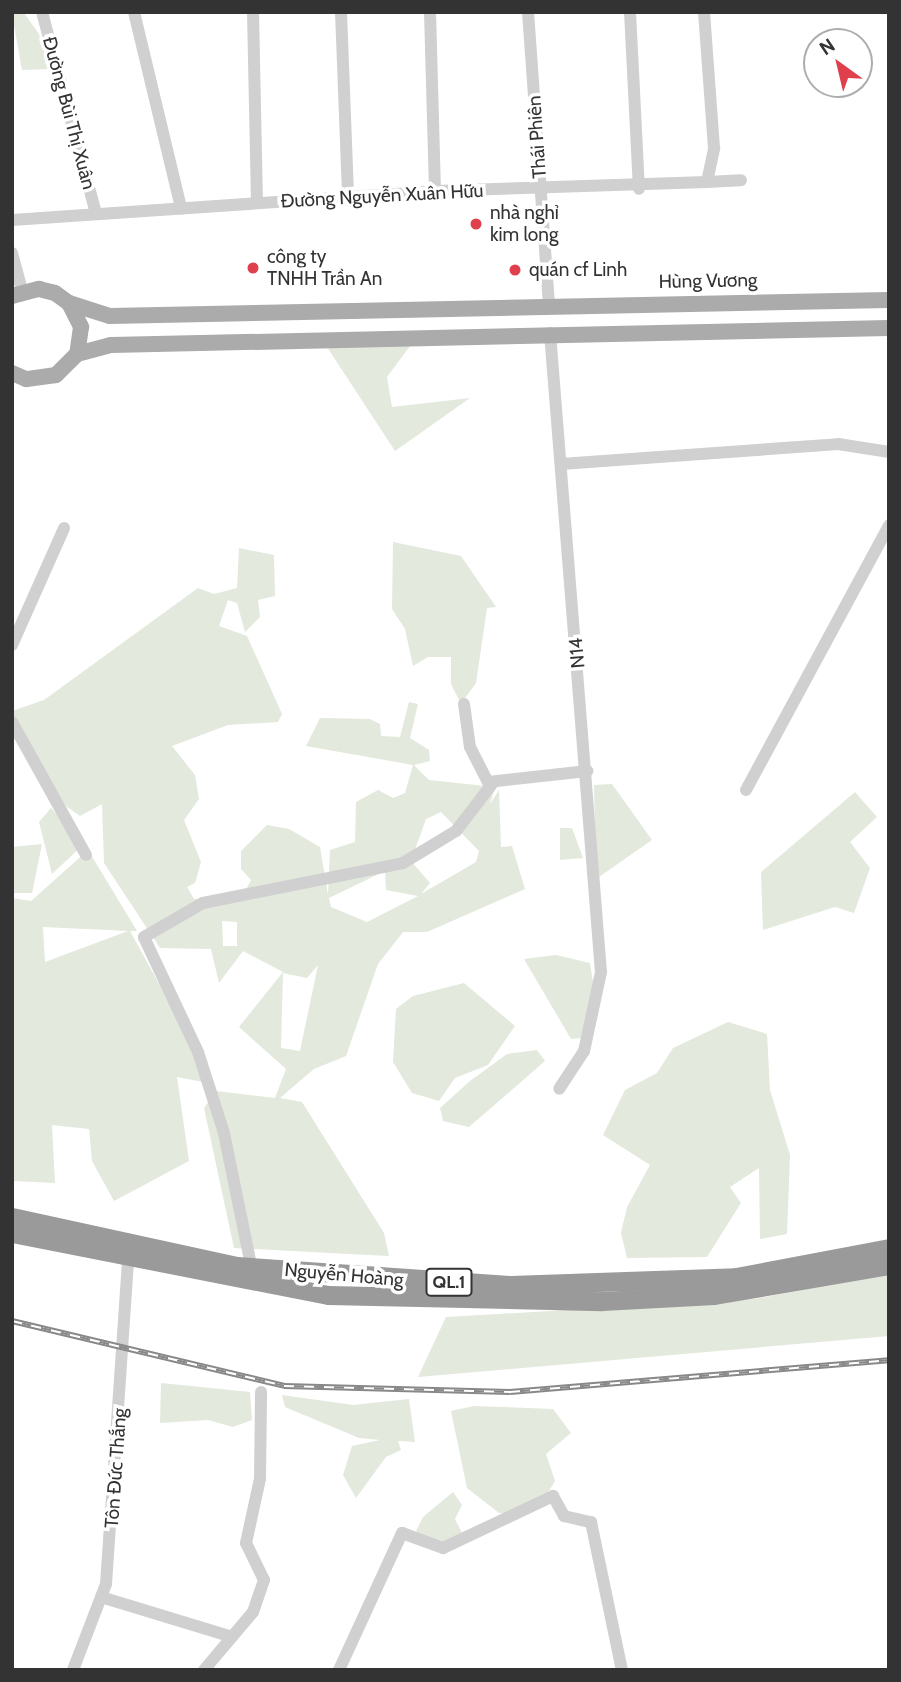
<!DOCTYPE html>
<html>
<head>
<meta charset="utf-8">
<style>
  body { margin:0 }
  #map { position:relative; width:901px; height:1682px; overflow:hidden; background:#fff; font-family:Cabin,sans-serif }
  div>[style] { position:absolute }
  .green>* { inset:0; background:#e3e9dc }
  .minor>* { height:12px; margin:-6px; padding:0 6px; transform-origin:6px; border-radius:6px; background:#d0d0d0 }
  .major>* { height:16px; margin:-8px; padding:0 8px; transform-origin:8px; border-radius:8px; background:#ababab }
  .highway>* { height:19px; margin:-9.5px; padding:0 9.5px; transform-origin:9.5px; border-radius:9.5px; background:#9a9a9a }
  .rail>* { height:6px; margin-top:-3px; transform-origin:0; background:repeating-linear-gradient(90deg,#fff 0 10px,#888 0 20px); box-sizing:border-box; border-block:2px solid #888 }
  .dots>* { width:19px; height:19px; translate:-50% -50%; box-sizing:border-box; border:4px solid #fff; border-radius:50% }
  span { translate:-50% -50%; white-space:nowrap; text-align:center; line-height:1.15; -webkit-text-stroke:7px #fff; paint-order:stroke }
  .shield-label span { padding:2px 5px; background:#fff; border:2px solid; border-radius:5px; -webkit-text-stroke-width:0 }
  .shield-label { font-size:18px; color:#333; font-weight:700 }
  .street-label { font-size:19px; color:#333 }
  .poi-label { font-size:19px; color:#333 }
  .left { translate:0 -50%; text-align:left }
  .frame { position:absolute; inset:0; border:14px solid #333; pointer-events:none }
  .north { position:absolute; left:803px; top:28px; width:70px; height:70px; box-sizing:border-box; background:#fff; border:2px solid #adadad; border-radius:50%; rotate:326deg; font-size:19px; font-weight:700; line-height:28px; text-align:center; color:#333 }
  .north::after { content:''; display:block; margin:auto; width:24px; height:32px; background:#df404b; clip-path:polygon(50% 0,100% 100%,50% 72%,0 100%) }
</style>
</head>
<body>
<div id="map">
  <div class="green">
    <i style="clip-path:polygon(24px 13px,39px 34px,50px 69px,22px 70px,12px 14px)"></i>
    <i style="clip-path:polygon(413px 342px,387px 377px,392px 407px,470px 398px,395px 451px,325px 344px)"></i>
    <i style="clip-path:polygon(393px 542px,461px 556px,496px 607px,487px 608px,476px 683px,461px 704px,451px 684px,451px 657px,428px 657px,413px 666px,405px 629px,392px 609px)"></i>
    <i style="clip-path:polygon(evenodd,239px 548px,274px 555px,275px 596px,258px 600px,260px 617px,245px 632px,237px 603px,228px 600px,219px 626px,247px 636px,282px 714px,278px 722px,228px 725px,172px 746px,195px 775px,199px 799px,184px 820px,201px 862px,195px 883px,187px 887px,194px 899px,241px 899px,251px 880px,241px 869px,241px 851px,267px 825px,289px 829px,320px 847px,328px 895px,330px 850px,355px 842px,356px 802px,378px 790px,393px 798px,405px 793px,413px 765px,306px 746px,320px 718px,370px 719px,380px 724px,381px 736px,400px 737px,409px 702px,418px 704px,410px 738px,429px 750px,430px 761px,414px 765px,429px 780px,495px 787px,490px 804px,499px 790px,501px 847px,512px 846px,525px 889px,427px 932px,403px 932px,378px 964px,346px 1056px,314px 1069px,280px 1098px,302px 1102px,384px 1233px,389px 1256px,234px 1248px,204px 1108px,216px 1091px,275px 1098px,286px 1069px,239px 1027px,283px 972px,243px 951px,219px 983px,211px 949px,160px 948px,104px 863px,102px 804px,80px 816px,66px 806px,12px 726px,12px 711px,44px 700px,198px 588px,214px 594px,237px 588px,239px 548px,441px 812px,479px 851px,476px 862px,421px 894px,430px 883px,411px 861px,426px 819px,441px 812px,239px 548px,385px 871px,386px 890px,418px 896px,367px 922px,331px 907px,329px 898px,385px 871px,239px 548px,222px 921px,237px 922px,237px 946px,223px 946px,222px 921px,239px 548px,318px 965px,300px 1051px,281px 1048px,283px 973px,307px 978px,318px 965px)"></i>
    <i style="clip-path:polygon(612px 784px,652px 840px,596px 879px,594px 785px)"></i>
    <i style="clip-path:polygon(855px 792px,877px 817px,850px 842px,870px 868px,854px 913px,835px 907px,763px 930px,761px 872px)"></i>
    <i style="clip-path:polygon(51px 808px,84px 844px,52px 874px,39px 822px)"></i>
    <i style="clip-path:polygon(560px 828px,572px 828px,583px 858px,560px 860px)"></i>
    <i style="clip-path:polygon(42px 844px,32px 893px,12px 893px,12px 847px)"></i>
    <i style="clip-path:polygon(evenodd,88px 850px,137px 931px,130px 931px,214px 1084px,177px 1077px,189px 1161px,114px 1201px,92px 1161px,89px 1129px,52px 1125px,55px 1183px,12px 1181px,12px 898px,31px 901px,88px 850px,43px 927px,128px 931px,45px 962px,43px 927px)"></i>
    <i style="clip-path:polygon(556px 955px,590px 963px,595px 995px,591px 1037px,571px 1039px,524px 959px)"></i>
    <i style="clip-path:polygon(464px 983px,515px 1026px,488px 1065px,455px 1078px,439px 1101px,412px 1093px,393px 1062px,396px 1009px,413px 996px)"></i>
    <i style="clip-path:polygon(728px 1022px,767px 1034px,770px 1090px,790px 1155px,787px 1234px,760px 1239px,759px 1168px,730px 1187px,741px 1203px,707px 1257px,627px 1258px,621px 1233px,627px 1207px,650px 1165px,603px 1135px,625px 1090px,657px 1073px,673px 1048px)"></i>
    <i style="clip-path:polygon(537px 1050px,545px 1061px,469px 1127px,443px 1121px,440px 1108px,470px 1081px,507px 1054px)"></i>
    <i style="clip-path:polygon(889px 1273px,889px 1336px,418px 1377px,446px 1317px,755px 1299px)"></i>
    <i style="clip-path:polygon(161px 1383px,250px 1392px,252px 1420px,233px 1427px,208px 1420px,160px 1423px)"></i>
    <i style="clip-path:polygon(282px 1395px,353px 1405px,409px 1399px,415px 1442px,398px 1441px,401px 1450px,386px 1457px,356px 1498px,343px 1475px,352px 1446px,380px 1440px,359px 1438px,285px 1407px)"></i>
    <i style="clip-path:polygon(474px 1406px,553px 1409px,571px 1433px,546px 1454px,555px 1481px,549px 1491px,516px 1515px,499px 1513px,467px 1488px,451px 1411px)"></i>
    <i style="clip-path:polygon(453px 1492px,462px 1505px,455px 1519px,462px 1533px,448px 1547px,420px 1538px,416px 1531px,423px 1517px)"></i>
  </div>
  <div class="minor">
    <i style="left:42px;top:12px;width:209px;rotate:75deg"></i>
    <i style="left:134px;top:12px;width:202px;rotate:76.5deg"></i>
    <i style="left:253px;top:12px;width:191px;rotate:88.8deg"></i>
    <i style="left:341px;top:12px;width:185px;rotate:87.8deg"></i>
    <i style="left:430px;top:12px;width:179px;rotate:88.4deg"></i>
    <i style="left:528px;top:12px;width:293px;rotate:85.9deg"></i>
    <i style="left:630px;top:12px;width:177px;rotate:87.1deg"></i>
    <i style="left:707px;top:182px;width:34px;rotate:-3deg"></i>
    <i style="left:12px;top:220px;width:424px;rotate:-3.9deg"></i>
    <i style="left:435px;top:191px;width:272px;rotate:-1.9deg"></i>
    <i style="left:707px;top:182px;width:35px;rotate:-78deg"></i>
    <i style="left:714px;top:148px;width:136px;rotate:-94.2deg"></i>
    <i style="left:12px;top:253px;width:39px;rotate:75deg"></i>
    <i style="left:550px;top:333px;width:641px;rotate:85.44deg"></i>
    <i style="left:601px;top:972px;width:81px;rotate:102.1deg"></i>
    <i style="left:584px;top:1051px;width:45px;rotate:123.3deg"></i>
    <i style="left:561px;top:464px;width:278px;rotate:-4.1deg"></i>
    <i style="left:838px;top:444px;width:52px;rotate:8.9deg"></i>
    <i style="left:12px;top:645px;width:128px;rotate:-66deg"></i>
    <i style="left:464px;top:704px;width:43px;rotate:82.1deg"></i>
    <i style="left:470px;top:747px;width:39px;rotate:63deg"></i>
    <i style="left:488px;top:782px;width:100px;rotate:-6.3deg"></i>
    <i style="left:12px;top:722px;width:152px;rotate:60.9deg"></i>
    <i style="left:746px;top:790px;width:301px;rotate:-61.6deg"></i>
    <i style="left:251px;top:1265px;width:135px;rotate:-101.6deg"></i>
    <i style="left:224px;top:1133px;width:85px;rotate:-107.8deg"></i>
    <i style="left:198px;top:1052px;width:127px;rotate:-115.2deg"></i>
    <i style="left:144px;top:937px;width:68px;rotate:-30deg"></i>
    <i style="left:203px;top:903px;width:204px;rotate:-11.3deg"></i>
    <i style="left:403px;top:863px;width:62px;rotate:-31.1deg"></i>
    <i style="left:456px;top:831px;width:59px;rotate:-52.5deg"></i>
    <i style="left:101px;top:1597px;width:134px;rotate:16.9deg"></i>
    <i style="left:73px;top:1670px;width:92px;rotate:-69deg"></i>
    <i style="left:106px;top:1584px;width:325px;rotate:-86.1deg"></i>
    <i style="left:204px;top:1670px;width:76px;rotate:-49.8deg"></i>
    <i style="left:253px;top:1612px;width:34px;rotate:-71deg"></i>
    <i style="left:264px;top:1580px;width:41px;rotate:-115.9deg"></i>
    <i style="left:246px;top:1543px;width:66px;rotate:-77.7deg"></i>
    <i style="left:260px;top:1479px;width:87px;rotate:-89.3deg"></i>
    <i style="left:339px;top:1670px;width:151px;rotate:-65.3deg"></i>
    <i style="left:402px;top:1533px;width:44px;rotate:20.1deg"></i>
    <i style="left:443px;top:1548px;width:122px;rotate:-25.3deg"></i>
    <i style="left:553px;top:1496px;width:23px;rotate:61deg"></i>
    <i style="left:564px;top:1516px;width:28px;rotate:13deg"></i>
    <i style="left:591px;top:1522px;width:151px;rotate:78.2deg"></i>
  </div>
  <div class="major">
    <i style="left:12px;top:296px;width:28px;rotate:-15deg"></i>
    <i style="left:39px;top:289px;width:16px;rotate:14deg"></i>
    <i style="left:55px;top:293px;width:17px;rotate:36deg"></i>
    <i style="left:69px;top:303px;width:27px;rotate:63deg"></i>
    <i style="left:81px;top:327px;width:27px;rotate:98deg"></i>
    <i style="left:77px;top:354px;width:30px;rotate:135deg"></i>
    <i style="left:56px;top:375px;width:30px;rotate:172deg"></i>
    <i style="left:26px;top:379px;width:15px;rotate:-157deg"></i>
    <i style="left:69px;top:303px;width:43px;rotate:17.6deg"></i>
    <i style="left:110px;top:316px;width:779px;rotate:-1.18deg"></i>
    <i style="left:77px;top:354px;width:35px;rotate:-15deg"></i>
    <i style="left:111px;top:345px;width:778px;rotate:-1.25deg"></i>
  </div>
  <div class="highway">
    <i style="left:12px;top:1217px;width:230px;rotate:12.3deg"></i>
    <i style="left:237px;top:1266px;width:275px;rotate:4deg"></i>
    <i style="left:511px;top:1285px;width:225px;rotate:-2deg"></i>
    <i style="left:736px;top:1277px;width:156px;rotate:-10.7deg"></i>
    <i style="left:12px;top:1233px;width:322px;rotate:11.1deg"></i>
    <i style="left:328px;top:1295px;width:274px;rotate:1.3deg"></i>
    <i style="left:602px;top:1301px;width:112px;rotate:-3.1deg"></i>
    <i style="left:714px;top:1295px;width:178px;rotate:-9.7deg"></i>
  </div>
  <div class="rail">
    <i style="left:12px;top:1321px;width:280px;rotate:13.4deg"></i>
    <i style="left:284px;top:1386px;width:226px;rotate:1.5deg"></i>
    <i style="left:510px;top:1392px;width:380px;rotate:-4.8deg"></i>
  </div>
  <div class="dots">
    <i style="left:476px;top:224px;background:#df404b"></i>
    <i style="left:253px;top:268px;background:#df404b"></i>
    <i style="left:515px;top:270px;background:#df404b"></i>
  </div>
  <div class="shield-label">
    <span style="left:449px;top:1282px">QL.1</span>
  </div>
  <div class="street-label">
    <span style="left:69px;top:113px;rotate:75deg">Đường Bùi Thị Xuân</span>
    <span style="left:537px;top:137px;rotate:-94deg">Thái Phiên</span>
    <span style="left:382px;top:196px;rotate:-3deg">Đường Nguyễn Xuân Hữu</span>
    <span style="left:708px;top:281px;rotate:-1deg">Hùng Vương</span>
    <span style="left:577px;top:653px;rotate:-95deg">N14</span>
    <span style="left:344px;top:1275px;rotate:5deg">Nguyễn Hoàng</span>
    <span style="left:116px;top:1468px;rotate:-86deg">Tôn Đức Thắng</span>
  </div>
  <div class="poi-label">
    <span class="left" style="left:490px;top:224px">nhà nghỉ<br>kim long</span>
    <span class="left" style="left:267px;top:268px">công ty<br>TNHH Trần An</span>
    <span class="left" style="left:529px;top:270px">quán cf Linh</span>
  </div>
  <div class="frame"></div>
  <div class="north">N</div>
</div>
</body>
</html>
